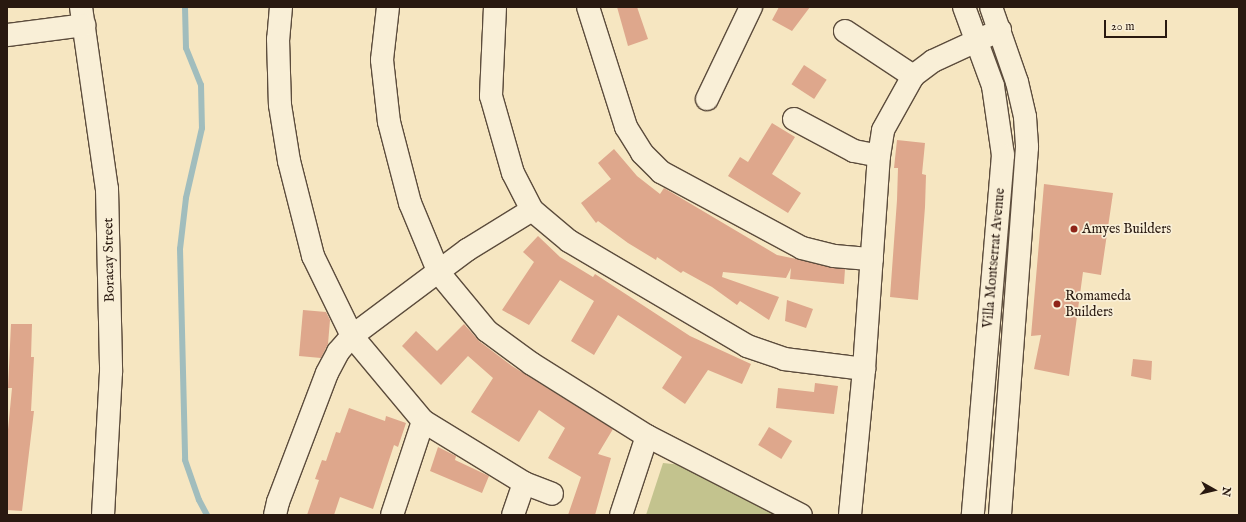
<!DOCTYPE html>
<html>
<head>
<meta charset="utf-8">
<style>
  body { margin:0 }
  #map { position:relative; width:1246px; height:522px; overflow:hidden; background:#f6e6c1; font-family:"IM FELL English",serif }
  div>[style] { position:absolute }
  .green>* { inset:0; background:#c3c38e }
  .stream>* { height:6px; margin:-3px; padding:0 3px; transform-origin:3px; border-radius:3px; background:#a1bdbd }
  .building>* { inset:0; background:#dea78c; transform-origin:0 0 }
  .roads { filter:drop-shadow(1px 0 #5c4c3c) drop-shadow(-1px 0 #5c4c3c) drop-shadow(0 1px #5c4c3c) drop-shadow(0 -1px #5c4c3c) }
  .minor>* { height:22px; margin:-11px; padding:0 11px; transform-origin:11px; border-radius:11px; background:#f9efd7 }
  .tertiary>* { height:22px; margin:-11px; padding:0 11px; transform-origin:11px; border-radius:11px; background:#f9efd7 }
  .dots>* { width:11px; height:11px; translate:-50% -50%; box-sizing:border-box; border:2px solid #f9efd7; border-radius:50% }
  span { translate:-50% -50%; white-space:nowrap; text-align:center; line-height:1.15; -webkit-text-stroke:3.5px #f9efd7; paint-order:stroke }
  .poi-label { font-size:14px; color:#291910 }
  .left { translate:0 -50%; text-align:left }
  .street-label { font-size:14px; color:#291910 }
  .frame { position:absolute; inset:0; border:8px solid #291910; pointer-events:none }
  .north { position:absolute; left:1194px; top:470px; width:40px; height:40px; -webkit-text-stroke:3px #f9efd7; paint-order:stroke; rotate:98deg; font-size:11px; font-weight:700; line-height:16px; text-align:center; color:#291910 }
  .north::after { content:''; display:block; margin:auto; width:14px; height:18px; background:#291910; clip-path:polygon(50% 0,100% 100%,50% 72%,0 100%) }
  .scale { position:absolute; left:1104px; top:20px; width:63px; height:18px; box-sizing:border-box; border:2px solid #291910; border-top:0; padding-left:5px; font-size:12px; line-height:14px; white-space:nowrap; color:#291910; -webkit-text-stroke:3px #f9efd7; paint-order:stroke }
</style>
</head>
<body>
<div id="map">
  <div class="green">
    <i style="clip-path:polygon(663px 463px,692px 466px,780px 515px,646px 515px)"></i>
  </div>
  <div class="stream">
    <i style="left:185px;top:7px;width:41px;rotate:88.6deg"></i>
    <i style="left:186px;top:48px;width:40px;rotate:68deg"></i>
    <i style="left:201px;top:85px;width:43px;rotate:88.7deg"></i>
    <i style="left:202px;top:128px;width:72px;rotate:102.9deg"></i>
    <i style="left:186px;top:198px;width:51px;rotate:96.7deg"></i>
    <i style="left:180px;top:249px;width:211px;rotate:88.6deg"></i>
    <i style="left:185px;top:460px;width:42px;rotate:70.7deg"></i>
    <i style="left:199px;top:500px;width:17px;rotate:62deg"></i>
  </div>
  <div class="building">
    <i style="clip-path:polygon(617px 7px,637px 7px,648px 39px,628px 46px)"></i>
    <i style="clip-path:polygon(779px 7px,810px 7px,792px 31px,772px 20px)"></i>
    <i style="left:804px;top:65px;width:27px;height:23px;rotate:33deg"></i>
    <i style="clip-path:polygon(772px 123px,795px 137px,772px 174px,801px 193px,788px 213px,728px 176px,740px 157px,748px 162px)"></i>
    <i style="clip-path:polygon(897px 140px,925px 143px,922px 174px,926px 175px,925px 207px,918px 300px,890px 297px,897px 200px,898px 168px,894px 168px)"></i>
    <i style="clip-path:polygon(614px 149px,637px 176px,660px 194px,664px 188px,777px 255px,845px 269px,844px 284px,790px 279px,791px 268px,786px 278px,723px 272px,722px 277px,779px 297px,769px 320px,740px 301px,737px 305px,712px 287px,683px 271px,681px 273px,657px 257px,656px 260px,628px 243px,598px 221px,596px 223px,581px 203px,611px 179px,598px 163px)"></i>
    <i style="clip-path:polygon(1044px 184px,1113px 193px,1101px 275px,1083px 272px,1069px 376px,1034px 369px,1041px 335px,1031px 336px)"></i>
    <i style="clip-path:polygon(538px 236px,560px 257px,593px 277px,595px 274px,690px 336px,751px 364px,742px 384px,708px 370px,685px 404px,662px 388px,682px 357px,618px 315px,594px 355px,571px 341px,594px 301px,560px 280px,529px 325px,502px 310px,534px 262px,523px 252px)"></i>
    <i style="clip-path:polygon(787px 300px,813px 309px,806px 328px,785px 321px)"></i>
    <i style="clip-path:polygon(303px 310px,326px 312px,330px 320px,328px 344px,321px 358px,299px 356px)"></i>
    <i style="clip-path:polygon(11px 324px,32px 324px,31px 357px,34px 357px,31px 411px,34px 411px,22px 511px,7px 510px,7px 440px,12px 388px,8px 388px)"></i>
    <i style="clip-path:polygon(464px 324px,479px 341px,512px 366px,613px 429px,598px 454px,611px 458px,595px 515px,568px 515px,581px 477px,548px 458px,565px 428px,539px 410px,519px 442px,471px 412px,493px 378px,468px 356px,441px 385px,402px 346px,416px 331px,437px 351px)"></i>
    <i style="clip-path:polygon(1133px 359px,1152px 361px,1151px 380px,1131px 376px)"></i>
    <i style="clip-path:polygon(815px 383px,838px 386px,834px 414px,776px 408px,778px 388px,814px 392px)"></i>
    <i style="clip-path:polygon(349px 408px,385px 421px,386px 416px,406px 423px,398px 447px,394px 445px,373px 509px,340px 497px,334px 515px,307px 515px,319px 480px,315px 479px,322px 460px,326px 461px,336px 432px,340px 433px)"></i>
    <i style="left:769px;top:427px;width:27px;height:21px;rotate:31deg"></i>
    <i style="clip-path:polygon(438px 447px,456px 456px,455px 460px,489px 476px,482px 493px,430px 471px)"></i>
  </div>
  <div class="roads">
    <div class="minor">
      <i style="left:81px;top:7px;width:184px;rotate:81.9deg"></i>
      <i style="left:107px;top:189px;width:183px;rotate:88.7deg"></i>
      <i style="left:111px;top:372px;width:143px;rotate:93.2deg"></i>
      <i style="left:281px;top:7px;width:32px;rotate:95deg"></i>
      <i style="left:278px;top:39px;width:66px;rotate:88.3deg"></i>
      <i style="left:280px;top:105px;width:57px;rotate:80.9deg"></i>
      <i style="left:289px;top:161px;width:98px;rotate:75.8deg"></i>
      <i style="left:313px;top:256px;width:89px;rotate:64deg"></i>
      <i style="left:352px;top:336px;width:111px;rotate:50.1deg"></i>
      <i style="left:423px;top:421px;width:119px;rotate:31.5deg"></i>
      <i style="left:524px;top:483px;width:30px;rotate:21deg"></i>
      <i style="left:388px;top:7px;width:53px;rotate:96.5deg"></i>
      <i style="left:382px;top:60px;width:62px;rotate:83.6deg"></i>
      <i style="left:389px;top:122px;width:84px;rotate:75.5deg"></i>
      <i style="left:410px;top:203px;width:76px;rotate:67.5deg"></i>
      <i style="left:439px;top:273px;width:75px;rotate:50.4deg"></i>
      <i style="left:487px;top:331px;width:56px;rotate:36.3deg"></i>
      <i style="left:532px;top:364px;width:136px;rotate:32.1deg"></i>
      <i style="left:647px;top:436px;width:173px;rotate:27.2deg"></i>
      <i style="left:495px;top:7px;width:89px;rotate:92.6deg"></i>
      <i style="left:491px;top:96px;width:80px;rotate:74.1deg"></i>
      <i style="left:513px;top:173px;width:42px;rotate:62.8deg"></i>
      <i style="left:532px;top:210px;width:48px;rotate:40deg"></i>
      <i style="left:569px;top:241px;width:207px;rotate:30.5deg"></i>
      <i style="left:747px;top:346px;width:39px;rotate:19deg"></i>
      <i style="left:784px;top:359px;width:81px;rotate:7.1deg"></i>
      <i style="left:588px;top:7px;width:126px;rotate:72.4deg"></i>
      <i style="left:626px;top:127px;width:31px;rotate:58deg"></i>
      <i style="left:642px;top:153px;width:27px;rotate:45deg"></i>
      <i style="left:661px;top:172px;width:160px;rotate:28.3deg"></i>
      <i style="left:802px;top:248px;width:33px;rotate:14deg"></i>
      <i style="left:834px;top:256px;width:38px;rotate:5deg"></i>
      <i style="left:845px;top:31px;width:82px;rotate:33.5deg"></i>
      <i style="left:7px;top:35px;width:78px;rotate:-7.4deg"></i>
      <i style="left:707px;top:99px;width:102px;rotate:-64.4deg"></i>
      <i style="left:794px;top:119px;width:68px;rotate:28.1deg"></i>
      <i style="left:854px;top:151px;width:25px;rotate:11deg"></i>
      <i style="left:275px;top:515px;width:13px;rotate:-77deg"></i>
      <i style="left:278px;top:502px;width:138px;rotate:-69.2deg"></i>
      <i style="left:327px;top:373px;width:24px;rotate:-62deg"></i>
      <i style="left:338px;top:352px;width:21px;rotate:-49deg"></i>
      <i style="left:352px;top:336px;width:144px;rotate:-36.8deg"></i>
      <i style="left:467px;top:250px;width:76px;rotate:-31.6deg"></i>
      <i style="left:392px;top:515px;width:99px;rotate:-71.7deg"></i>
      <i style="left:513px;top:515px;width:34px;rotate:-71deg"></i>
      <i style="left:621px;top:515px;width:83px;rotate:-71.8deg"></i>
      <i style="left:850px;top:515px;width:147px;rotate:-84.5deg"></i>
      <i style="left:864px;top:369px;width:214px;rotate:-86deg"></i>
      <i style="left:879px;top:156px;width:26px;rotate:-81deg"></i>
      <i style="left:883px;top:130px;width:62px;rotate:-60.9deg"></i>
      <i style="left:913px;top:76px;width:25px;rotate:-37deg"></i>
      <i style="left:933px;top:61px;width:74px;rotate:-24.8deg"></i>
    </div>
    <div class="tertiary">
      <i style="left:964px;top:7px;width:84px;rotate:69.8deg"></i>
      <i style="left:993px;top:86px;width:70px;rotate:81.8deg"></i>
      <i style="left:1003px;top:155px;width:361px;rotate:94.8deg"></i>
      <i style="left:991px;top:7px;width:79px;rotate:70.9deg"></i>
      <i style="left:1017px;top:82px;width:36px;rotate:77deg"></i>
      <i style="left:1025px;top:117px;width:30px;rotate:86deg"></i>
      <i style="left:1027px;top:147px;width:369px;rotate:94.2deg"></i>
    </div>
  </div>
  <div class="dots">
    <i style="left:1074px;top:229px;background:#8f2418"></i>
    <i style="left:1057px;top:304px;background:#8f2418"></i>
  </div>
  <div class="poi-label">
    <span class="left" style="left:1082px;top:229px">Amyes Builders</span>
    <span class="left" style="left:1065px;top:304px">Romameda<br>Builders</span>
  </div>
  <div class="street-label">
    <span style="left:994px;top:258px;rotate:-85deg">Villa Montserrat Avenue</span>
    <span style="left:109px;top:260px;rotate:-91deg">Boracay Street</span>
  </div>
  <div class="frame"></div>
  <div class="north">N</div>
  <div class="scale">20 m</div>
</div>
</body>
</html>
